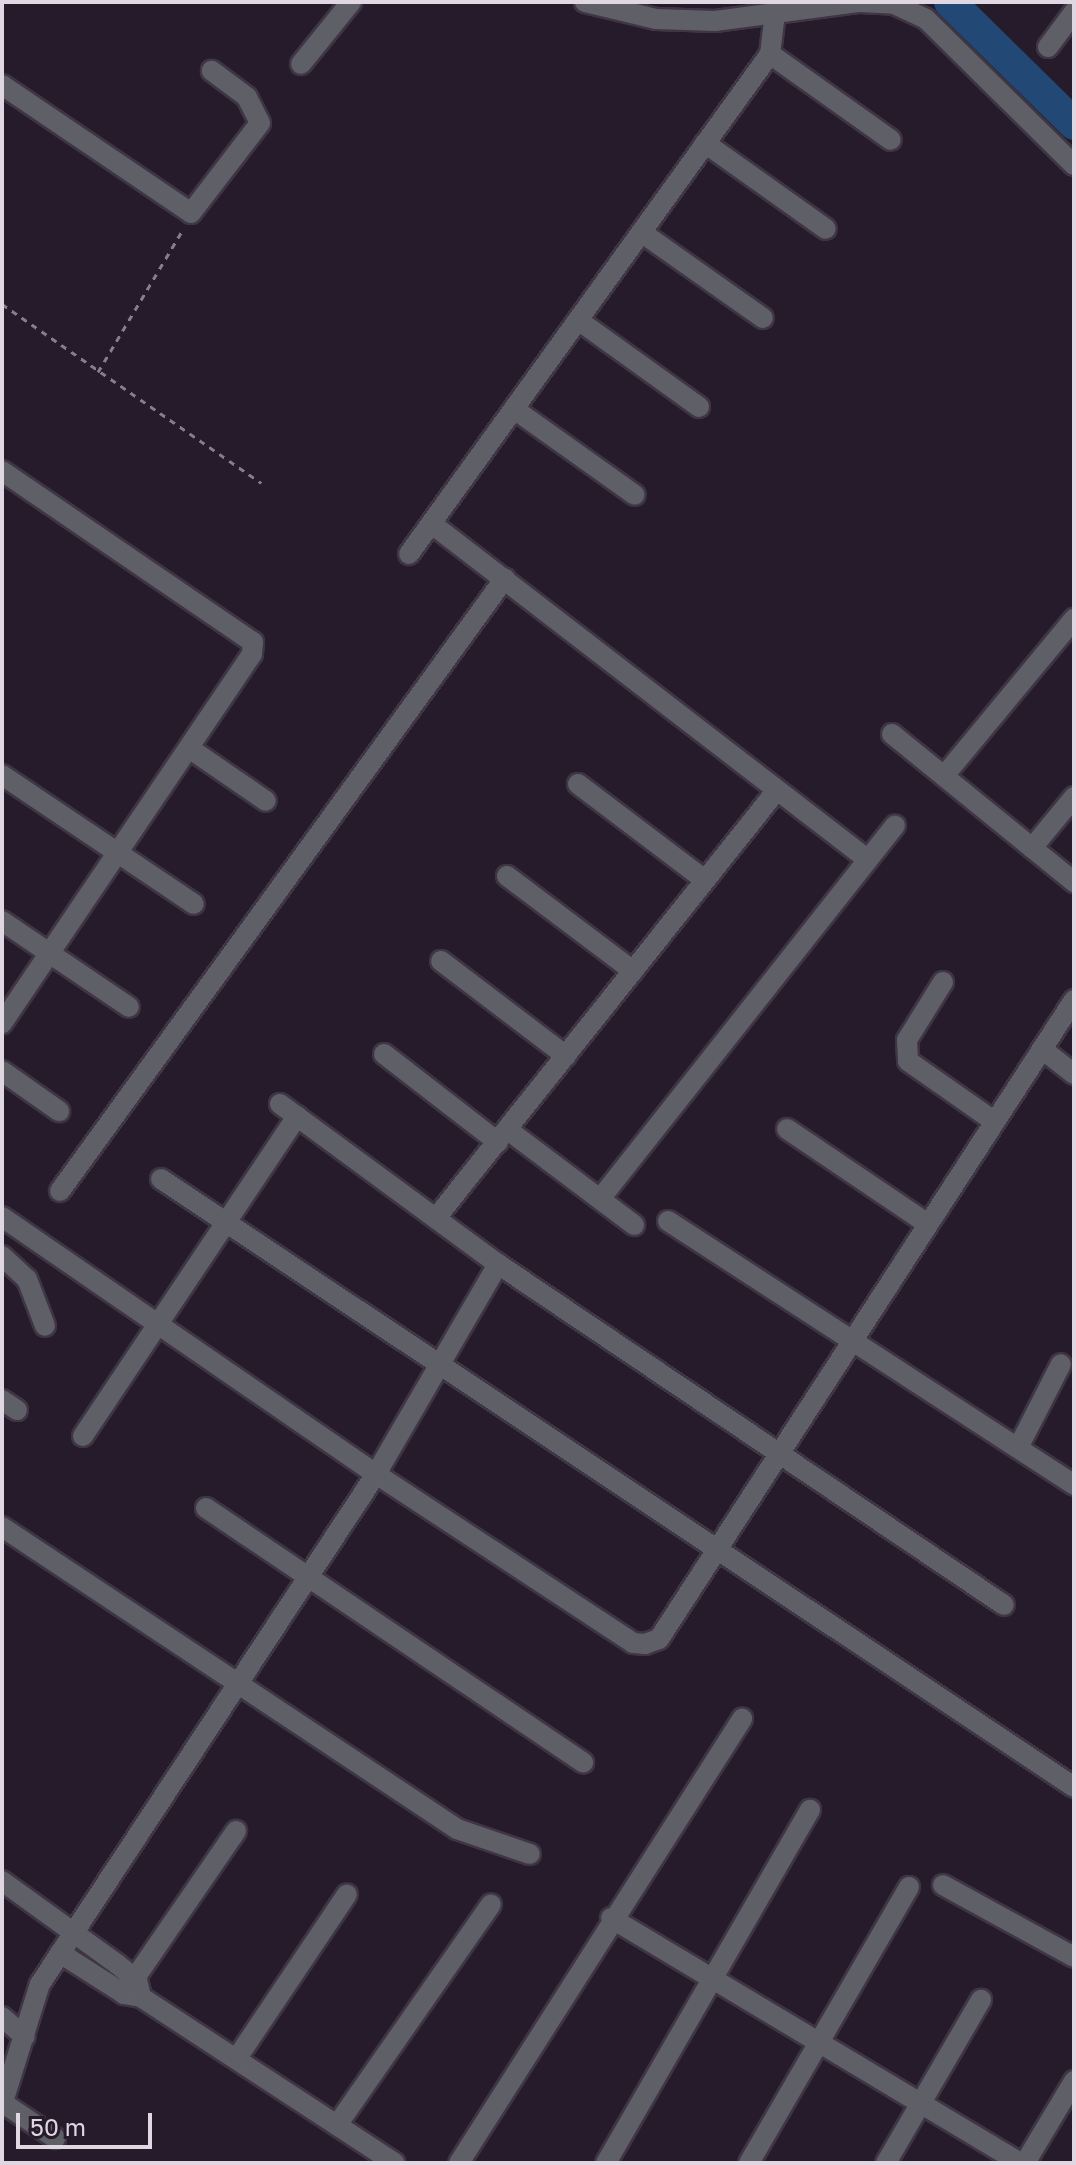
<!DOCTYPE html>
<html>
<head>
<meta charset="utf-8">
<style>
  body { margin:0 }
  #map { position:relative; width:1076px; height:2165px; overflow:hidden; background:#251b2a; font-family:"Golos Text",sans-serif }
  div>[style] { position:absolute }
  .river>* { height:32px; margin:-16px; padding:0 16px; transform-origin:16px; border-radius:16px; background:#224975 }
  .path>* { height:3px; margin-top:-1.5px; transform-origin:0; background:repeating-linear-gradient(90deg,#877e8b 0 6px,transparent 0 12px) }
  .roads { filter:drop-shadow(2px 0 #3f3544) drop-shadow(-2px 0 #3f3544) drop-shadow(0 2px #3f3544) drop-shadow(0 -2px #3f3544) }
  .minor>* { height:20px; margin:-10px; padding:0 10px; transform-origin:10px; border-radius:10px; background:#5f5f68 }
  span { translate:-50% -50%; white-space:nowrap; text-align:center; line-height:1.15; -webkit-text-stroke:8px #251b2a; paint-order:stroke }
  .frame { position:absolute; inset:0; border:4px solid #dfd8e3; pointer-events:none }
  .scale { position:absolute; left:16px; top:2113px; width:136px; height:36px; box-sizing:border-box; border:4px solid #dfd8e3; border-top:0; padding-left:10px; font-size:24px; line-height:28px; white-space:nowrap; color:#dfd8e3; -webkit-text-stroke:6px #251b2a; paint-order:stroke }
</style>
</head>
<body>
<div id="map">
  <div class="river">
    <i style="left:950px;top:2px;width:174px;rotate:44.5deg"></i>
  </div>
  <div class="path">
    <i style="left:2px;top:304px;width:315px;rotate:34.6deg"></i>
    <i style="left:98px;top:372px;width:164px;rotate:-59.2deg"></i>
  </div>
  <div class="roads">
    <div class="minor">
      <i style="left:585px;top:2px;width:73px;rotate:13.5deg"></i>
      <i style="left:656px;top:19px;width:59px;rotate:1.9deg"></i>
      <i style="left:715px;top:21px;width:146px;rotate:-7.5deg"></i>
      <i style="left:860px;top:2px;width:34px;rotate:3deg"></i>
      <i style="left:894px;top:4px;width:35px;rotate:25deg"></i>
      <i style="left:926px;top:19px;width:208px;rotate:44.6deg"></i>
      <i style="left:1048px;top:47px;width:44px;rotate:-53.4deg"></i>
      <i style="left:770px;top:54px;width:148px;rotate:35.4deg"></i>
      <i style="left:301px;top:64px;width:80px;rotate:-51.1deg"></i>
      <i style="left:2px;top:85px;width:228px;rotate:34.1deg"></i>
      <i style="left:191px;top:213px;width:113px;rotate:-52.5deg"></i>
      <i style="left:260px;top:123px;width:29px;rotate:-117deg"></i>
      <i style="left:247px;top:97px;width:44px;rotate:-143.4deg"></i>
      <i style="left:705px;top:143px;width:148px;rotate:35.4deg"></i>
      <i style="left:641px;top:232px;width:149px;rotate:35.2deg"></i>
      <i style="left:578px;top:320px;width:149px;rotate:35.7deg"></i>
      <i style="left:514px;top:409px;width:148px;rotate:35.4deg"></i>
      <i style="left:2px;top:471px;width:304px;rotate:34.3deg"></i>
      <i style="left:253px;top:642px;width:12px;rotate:95deg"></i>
      <i style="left:252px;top:654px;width:446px;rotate:124.1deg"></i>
      <i style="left:432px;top:524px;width:549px;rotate:37.6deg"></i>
      <i style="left:409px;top:554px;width:617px;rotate:-54.17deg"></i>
      <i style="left:770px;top:54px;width:39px;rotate:-83deg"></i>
      <i style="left:892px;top:734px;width:235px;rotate:39.1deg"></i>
      <i style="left:189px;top:748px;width:93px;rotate:34.5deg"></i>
      <i style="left:2px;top:775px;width:231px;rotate:33.9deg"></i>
      <i style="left:944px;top:776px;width:204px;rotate:-50.4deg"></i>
      <i style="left:578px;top:784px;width:159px;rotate:37.1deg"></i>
      <i style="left:1032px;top:848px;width:66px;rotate:-50.5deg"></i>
      <i style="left:507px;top:876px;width:158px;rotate:37deg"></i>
      <i style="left:2px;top:921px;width:153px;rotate:34.1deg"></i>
      <i style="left:441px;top:961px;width:157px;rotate:37.2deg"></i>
      <i style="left:943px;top:982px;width:68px;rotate:121.8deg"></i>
      <i style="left:907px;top:1040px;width:21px;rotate:87deg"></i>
      <i style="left:908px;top:1061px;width:106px;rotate:35deg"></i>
      <i style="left:1042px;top:1049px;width:41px;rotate:38deg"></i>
      <i style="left:384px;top:1054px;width:144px;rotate:37.7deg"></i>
      <i style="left:2px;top:1071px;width:70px;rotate:35.1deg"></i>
      <i style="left:280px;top:1104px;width:270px;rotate:36.3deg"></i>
      <i style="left:498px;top:1264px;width:610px;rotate:33.98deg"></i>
      <i style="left:787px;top:1129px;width:170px;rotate:34deg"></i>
      <i style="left:508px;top:1130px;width:158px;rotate:37deg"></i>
      <i style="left:161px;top:1179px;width:1097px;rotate:33.66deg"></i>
      <i style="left:60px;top:1191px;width:757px;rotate:-54.02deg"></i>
      <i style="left:600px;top:1199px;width:476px;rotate:-51.7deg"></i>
      <i style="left:2px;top:1217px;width:454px;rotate:34.5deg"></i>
      <i style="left:376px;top:1474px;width:308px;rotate:33.3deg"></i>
      <i style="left:633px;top:1643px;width:12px;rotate:5deg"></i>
      <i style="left:645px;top:1644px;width:15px;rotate:-20deg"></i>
      <i style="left:659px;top:1639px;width:762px;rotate:-57deg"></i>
      <i style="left:436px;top:1218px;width:547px;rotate:-51.45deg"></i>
      <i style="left:668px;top:1221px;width:484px;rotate:33deg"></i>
      <i style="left:2px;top:1256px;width:34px;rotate:43deg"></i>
      <i style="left:27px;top:1279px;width:50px;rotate:69deg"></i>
      <i style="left:2px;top:1400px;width:18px;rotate:34deg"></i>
      <i style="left:83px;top:1436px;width:385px;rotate:-56.2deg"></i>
      <i style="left:1018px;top:1448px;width:94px;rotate:-62.9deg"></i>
      <i style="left:206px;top:1508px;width:455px;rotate:34deg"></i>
      <i style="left:2px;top:1527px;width:546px;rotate:33.57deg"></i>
      <i style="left:457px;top:1829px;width:77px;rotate:18.9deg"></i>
      <i style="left:2px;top:1881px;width:142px;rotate:35.8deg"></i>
      <i style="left:117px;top:1964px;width:26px;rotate:39deg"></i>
      <i style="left:137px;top:1980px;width:12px;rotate:76deg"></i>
      <i style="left:943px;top:1885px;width:149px;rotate:28.8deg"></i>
      <i style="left:611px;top:1918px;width:478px;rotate:30.9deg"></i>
      <i style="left:60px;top:1953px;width:76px;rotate:32.6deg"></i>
      <i style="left:124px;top:1994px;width:17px;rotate:10deg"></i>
      <i style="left:141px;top:1997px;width:303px;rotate:33.2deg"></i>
      <i style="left:124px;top:1994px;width:198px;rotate:-55.5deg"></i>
      <i style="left:2px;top:2017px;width:30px;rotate:41deg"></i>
      <i style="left:237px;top:2058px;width:197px;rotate:-56.1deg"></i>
      <i style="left:3px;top:2103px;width:63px;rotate:33.9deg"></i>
      <i style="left:2px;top:2105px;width:127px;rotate:-72.6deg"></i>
      <i style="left:40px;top:1984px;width:611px;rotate:-56.62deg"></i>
      <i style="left:376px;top:1474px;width:243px;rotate:-59.8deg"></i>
      <i style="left:337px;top:2125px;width:269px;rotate:-55.1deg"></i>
      <i style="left:459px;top:2163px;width:527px;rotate:-57.49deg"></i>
      <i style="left:606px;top:2163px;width:408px;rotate:-60deg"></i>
      <i style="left:749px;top:2163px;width:319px;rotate:-59.9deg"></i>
      <i style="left:886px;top:2163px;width:189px;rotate:-59.8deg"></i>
      <i style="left:1025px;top:2163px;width:96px;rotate:-59.1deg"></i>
    </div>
  </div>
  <div class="frame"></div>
  <div class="scale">50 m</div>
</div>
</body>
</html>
